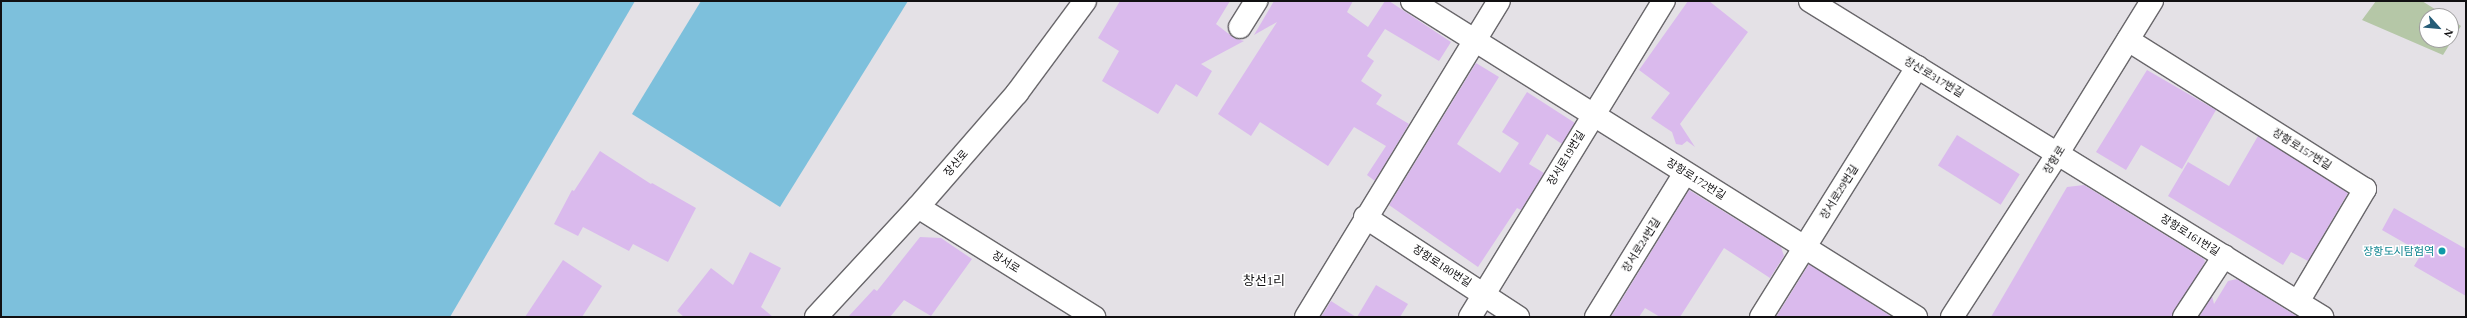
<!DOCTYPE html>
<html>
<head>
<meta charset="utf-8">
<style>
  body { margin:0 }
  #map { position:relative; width:2467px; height:318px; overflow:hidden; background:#e4e1e6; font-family:"Times New Roman","Noto Sans KR",serif }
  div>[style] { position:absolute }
  .green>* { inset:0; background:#b5c7a7 }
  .water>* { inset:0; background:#7dc0dc }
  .building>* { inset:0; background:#dabaed; transform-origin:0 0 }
  .roads { filter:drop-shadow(1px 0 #69676b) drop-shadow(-1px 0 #69676b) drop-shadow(0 1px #69676b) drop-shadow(0 -1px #69676b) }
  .minor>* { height:22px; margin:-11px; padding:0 11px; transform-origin:11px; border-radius:11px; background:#fff }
  .major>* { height:22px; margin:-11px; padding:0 11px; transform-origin:11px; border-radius:11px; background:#fff }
  .dots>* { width:11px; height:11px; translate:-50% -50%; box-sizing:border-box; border:2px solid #fff; border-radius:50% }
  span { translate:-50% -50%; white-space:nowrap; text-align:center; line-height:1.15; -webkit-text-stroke:3px #fff; paint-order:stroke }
  .street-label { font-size:11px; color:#111012 }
  .culture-label { font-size:11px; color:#0d838f }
  .right { translate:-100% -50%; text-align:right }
  .quarter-label { font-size:13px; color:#111012 }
  .frame { position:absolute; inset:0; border:2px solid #111012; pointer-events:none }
  .north { position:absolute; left:2419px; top:8px; width:40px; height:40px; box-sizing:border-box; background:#fff; border:1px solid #a09fa0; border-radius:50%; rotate:117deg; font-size:11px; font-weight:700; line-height:16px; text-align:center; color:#111012 }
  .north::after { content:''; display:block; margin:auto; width:14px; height:18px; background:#255c77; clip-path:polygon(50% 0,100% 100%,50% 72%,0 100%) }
</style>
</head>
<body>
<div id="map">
  <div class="green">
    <i style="clip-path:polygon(2376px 1px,2422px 1px,2446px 16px,2427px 16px,2427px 40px,2451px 40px,2451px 19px,2461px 26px,2443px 55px,2362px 20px)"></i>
  </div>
  <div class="water">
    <i style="clip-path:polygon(1px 1px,635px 1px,450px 317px,1px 317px)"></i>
    <i style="clip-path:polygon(701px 1px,908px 1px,780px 207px,632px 114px)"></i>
  </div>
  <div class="building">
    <i style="clip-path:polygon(1120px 1px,1230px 1px,1216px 24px,1234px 38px,1244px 41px,1201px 64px,1212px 71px,1197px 97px,1176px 84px,1158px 114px,1102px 81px,1119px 51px,1098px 38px)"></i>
    <i style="clip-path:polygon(1274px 1px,1353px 1px,1347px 12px,1368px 27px,1385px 1px,1389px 1px,1451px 42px,1439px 61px,1385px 29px,1367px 56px,1374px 61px,1361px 81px,1382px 95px,1376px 104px,1409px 124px,1375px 181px,1367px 175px,1386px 146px,1354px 127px,1328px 166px,1260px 122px,1251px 136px,1218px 114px,1277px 22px,1254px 35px)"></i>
    <i style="clip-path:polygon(1688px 1px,1709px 1px,1748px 32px,1680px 124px,1695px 147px,1687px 141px,1682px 145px,1676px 144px,1672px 132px,1651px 118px,1670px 93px,1639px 70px)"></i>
    <i style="clip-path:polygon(1476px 63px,1499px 77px,1457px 144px,1500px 173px,1519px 143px,1502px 132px,1527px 92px,1575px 123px,1562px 144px,1547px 134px,1529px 164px,1544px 173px,1521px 210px,1517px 208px,1478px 267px,1389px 205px)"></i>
    <i style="clip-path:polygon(2147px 70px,2216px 110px,2182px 169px,2141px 145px,2126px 170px,2096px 152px)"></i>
    <i style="left:1957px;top:135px;width:74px;height:36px;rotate:32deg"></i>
    <i style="clip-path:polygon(2258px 136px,2348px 193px,2308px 261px,2291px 252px,2283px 265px,2168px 196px,2188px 162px,2229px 186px)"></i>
    <i style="clip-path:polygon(600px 151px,651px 184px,652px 183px,696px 208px,668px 262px,633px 244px,629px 251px,583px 227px,578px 236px,554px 224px,572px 190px,574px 191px)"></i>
    <i style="clip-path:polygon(2084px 185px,2204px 259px,2205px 262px,2172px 317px,1991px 317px,2067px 187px)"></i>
    <i style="clip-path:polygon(1689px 190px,1781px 247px,1784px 256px,1770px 278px,1724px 248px,1680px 317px,1660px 317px,1645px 308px,1639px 317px,1611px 317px)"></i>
    <i style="clip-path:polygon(2394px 208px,2466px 249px,2466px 296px,2414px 266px,2422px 253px,2382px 230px)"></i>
    <i style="clip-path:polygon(920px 237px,941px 238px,972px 259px,931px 316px,904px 300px,890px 317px,848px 317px,874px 289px,877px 291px)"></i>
    <i style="clip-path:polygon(750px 252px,781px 268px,761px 307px,773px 317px,684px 317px,677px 311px,711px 268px,733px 285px)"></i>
    <i style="clip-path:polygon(563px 260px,602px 286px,582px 317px,525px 317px)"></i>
    <i style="clip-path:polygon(1809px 264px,1892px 317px,1776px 317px)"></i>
    <i style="clip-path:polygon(2237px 279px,2298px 317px,2199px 317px,2212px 296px,2214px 304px,2228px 281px)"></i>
    <i style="clip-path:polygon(1376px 285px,1408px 304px,1400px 317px,1357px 317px)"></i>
    <i style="clip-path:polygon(1331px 301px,1356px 317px,1321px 317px)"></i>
  </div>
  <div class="roads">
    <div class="minor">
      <i style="left:1412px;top:1px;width:595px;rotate:32.09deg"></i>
      <i style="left:1810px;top:1px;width:602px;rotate:31.68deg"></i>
      <i style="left:1240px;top:27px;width:31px;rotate:-58deg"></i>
      <i style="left:2128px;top:40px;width:280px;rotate:32.2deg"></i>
      <i style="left:2365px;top:189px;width:131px;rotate:120.7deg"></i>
      <i style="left:1365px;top:217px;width:183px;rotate:33.2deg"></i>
      <i style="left:1306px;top:317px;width:370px;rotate:-58.6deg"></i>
      <i style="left:1470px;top:317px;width:371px;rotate:-58.5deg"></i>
      <i style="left:1596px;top:317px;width:169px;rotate:-58.3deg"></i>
      <i style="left:1761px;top:317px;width:295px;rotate:-58deg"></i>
      <i style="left:1952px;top:317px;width:195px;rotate:-57.1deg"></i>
      <i style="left:2058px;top:153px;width:179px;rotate:-58.3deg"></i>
      <i style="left:2184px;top:317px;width:73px;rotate:-56.7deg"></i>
    </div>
    <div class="major">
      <i style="left:918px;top:207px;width:208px;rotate:32deg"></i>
      <i style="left:816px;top:317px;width:150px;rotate:-47.2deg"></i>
      <i style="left:918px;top:207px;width:151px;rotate:-49deg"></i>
      <i style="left:1017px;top:93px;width:114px;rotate:-53.5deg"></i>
    </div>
  </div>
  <div class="dots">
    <i style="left:2442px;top:251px;background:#0f9aa8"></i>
  </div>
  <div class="street-label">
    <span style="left:1934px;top:77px;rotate:31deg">장산로317번길</span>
    <span style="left:2302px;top:149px;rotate:32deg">장항로157번길</span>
    <span style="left:1566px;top:158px;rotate:-59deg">장서로19번길</span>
    <span style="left:2054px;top:160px;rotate:-58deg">장항로</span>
    <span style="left:956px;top:163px;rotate:-49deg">장산로</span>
    <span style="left:1696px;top:179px;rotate:32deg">장항로172번길</span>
    <span style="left:1839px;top:192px;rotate:-58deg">장서로29번길</span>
    <span style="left:2190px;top:235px;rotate:32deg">장항로161번길</span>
    <span style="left:1641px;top:245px;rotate:-58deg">장서로24번길</span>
    <span style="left:1006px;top:262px;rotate:32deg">장서로</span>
    <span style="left:1442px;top:266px;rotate:33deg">장항로180번길</span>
  </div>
  <div class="culture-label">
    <span class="right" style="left:2434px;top:251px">장항도시탐험역</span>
  </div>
  <div class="quarter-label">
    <span style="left:1264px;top:281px">창선1리</span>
  </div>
  <div class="frame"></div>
  <div class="north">N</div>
</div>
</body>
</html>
